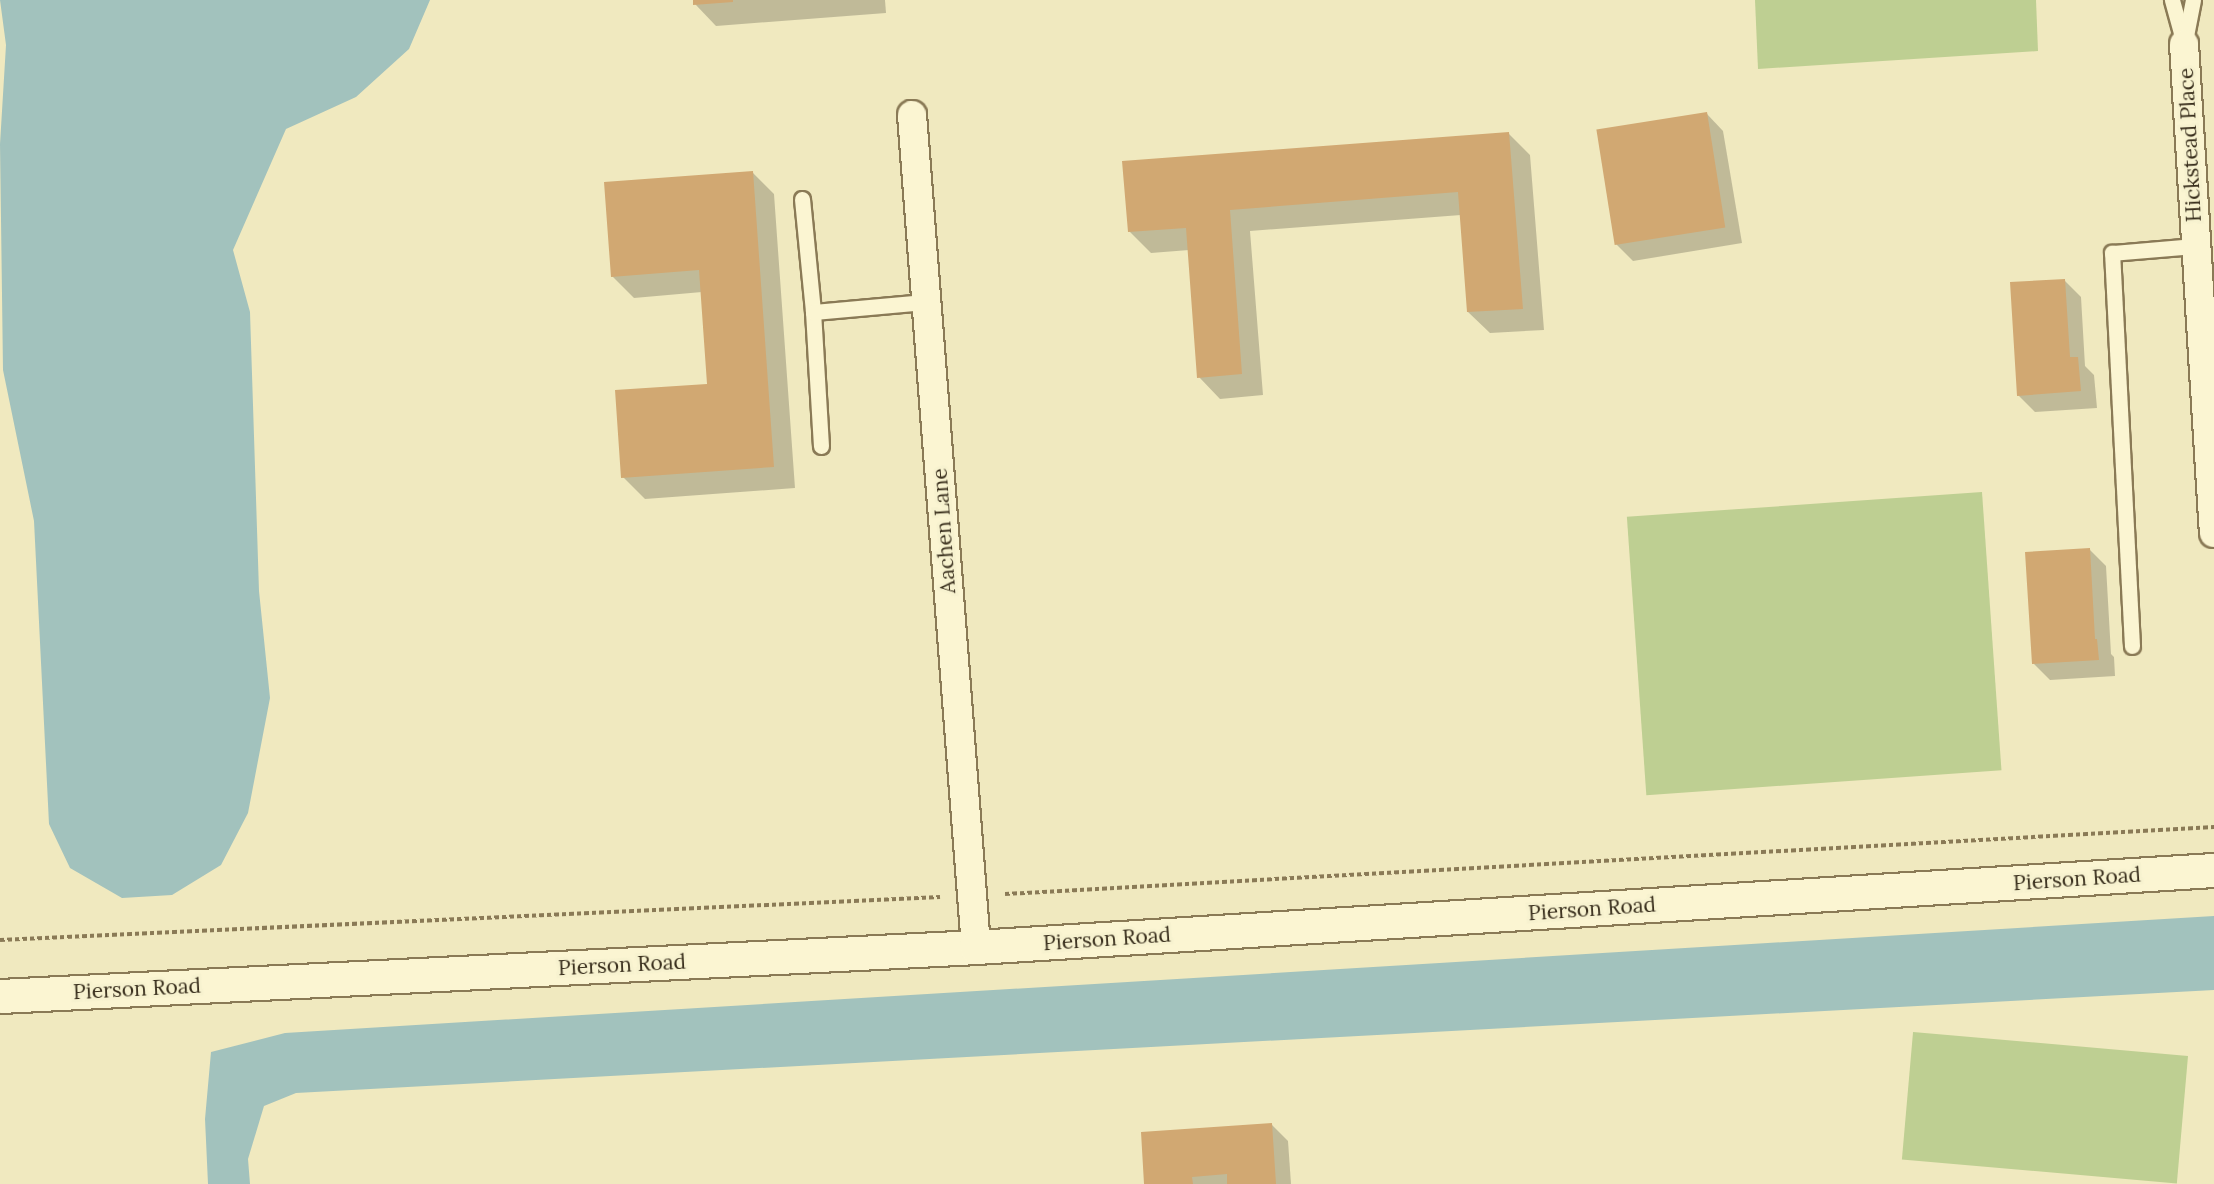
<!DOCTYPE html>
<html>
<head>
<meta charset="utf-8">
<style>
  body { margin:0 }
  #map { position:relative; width:2214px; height:1184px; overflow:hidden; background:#f0e9bf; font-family:Lora,serif }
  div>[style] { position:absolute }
  .green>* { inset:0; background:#becf92; transform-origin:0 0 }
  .water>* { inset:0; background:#a2c2bd }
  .shadow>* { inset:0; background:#0003 }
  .building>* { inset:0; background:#d1a872; transform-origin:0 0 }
  .path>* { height:4px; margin-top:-2px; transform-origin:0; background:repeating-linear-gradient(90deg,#8a7a56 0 4.5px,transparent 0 7.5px) }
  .roads { filter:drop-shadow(2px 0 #8a7a56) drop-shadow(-2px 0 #8a7a56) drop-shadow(0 2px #8a7a56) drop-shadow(0 -2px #8a7a56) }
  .lane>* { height:15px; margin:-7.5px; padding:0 7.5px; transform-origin:7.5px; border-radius:7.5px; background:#fbf5d2 }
  .street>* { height:28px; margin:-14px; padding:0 14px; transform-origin:14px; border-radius:14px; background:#fbf5d2 }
  .secondary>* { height:33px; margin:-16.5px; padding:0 16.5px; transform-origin:16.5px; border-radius:16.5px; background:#fbf5d2 }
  span { translate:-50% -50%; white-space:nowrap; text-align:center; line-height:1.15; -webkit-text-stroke:6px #f7f2cf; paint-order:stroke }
  .street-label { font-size:21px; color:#382e1c }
</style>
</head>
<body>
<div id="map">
  <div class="green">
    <i style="clip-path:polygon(1755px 0,2036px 0,2038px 51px,1758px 69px)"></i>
    <i style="left:1982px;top:492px;width:279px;height:356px;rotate:86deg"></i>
    <i style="left:2188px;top:1056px;width:128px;height:276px;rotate:95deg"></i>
  </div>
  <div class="water">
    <i style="clip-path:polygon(0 0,430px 0,409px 49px,356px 97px,286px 129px,233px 250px,250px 312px,259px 591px,270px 698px,248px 813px,221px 865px,172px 895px,122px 898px,70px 868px,49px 824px,34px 521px,3px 370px,0 144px,6px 45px)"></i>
    <i style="clip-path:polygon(2214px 916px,2214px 990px,296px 1093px,264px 1106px,248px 1159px,250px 1184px,208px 1184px,205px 1119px,211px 1052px,285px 1033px)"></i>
  </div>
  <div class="shadow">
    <i style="clip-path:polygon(695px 0,885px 0,886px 13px,716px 26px,695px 4px)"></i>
    <i style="clip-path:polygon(1707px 114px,1723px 131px,1742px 243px,1633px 261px,1616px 244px)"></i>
    <i style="clip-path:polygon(1509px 134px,1530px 155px,1544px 330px,1490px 333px,1468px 312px,1461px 215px,1250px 231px,1263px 395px,1220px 399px,1199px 377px,1189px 250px,1151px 253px,1129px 231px)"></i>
    <i style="clip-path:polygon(753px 173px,774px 194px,795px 488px,645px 499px,623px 477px,709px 385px,702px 292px,634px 298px,612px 276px)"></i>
    <i style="clip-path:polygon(2064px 280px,2081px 297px,2085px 366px,2094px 375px,2097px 408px,2035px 412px,2018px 395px)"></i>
    <i style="clip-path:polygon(2089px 549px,2106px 566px,2111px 654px,2114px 657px,2115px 676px,2050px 680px,2033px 663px)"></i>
    <i style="clip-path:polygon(1271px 1124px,1288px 1141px,1291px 1184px,1146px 1184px)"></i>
  </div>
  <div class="building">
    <i style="clip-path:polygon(693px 0,733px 0,733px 2px,693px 5px)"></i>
    <i style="left:1707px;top:112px;width:117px;height:112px;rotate:81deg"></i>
    <i style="clip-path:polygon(1509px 132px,1523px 309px,1467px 312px,1458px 192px,1230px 210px,1242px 374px,1197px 378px,1186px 228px,1128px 232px,1122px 161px)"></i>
    <i style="clip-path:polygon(753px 171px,774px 467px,621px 478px,615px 390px,707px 384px,699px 270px,611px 277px,604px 182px)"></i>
    <i style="clip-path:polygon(2065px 279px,2070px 357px,2078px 357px,2081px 391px,2017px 396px,2010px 282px)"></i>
    <i style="clip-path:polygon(2090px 548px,2095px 639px,2097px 639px,2099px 660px,2032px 664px,2025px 552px)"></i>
    <i style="clip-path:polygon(1272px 1123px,1276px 1184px,1227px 1184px,1227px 1174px,1192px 1177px,1193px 1184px,1144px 1184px,1141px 1132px)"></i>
  </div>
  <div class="path">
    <i style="left:1005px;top:894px;width:1211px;rotate:-3.17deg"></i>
    <i style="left:0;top:940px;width:941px;rotate:-2.62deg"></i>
  </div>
  <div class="roads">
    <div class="lane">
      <i style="left:2172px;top:0;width:46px;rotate:74.7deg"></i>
      <i style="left:2185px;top:41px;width:42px;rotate:-79deg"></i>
      <i style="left:802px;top:199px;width:114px;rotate:84.4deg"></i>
      <i style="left:821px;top:446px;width:134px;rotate:-93.4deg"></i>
      <i style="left:813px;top:312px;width:113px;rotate:-5.1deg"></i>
      <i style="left:2132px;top:646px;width:394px;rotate:-92.9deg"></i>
      <i style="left:2112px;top:253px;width:84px;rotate:-4.8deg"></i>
    </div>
    <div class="street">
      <i style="left:2184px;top:44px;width:490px;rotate:86.5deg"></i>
      <i style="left:912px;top:115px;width:834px;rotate:85.6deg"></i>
    </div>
    <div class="secondary">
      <i style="left:0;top:996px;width:977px;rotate:-2.87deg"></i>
      <i style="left:976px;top:947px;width:1240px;rotate:-3.56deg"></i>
    </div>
  </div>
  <div class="street-label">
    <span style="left:2190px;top:145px;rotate:-93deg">Hickstead Place</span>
    <span style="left:944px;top:531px;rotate:-94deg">Aachen Lane</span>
    <span style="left:2077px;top:879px;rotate:-4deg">Pierson Road</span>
    <span style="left:1592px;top:909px;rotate:-4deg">Pierson Road</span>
    <span style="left:1107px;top:939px;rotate:-4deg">Pierson Road</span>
    <span style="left:622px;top:965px;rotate:-3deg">Pierson Road</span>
    <span style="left:137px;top:989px;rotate:-3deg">Pierson Road</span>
  </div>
</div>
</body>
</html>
